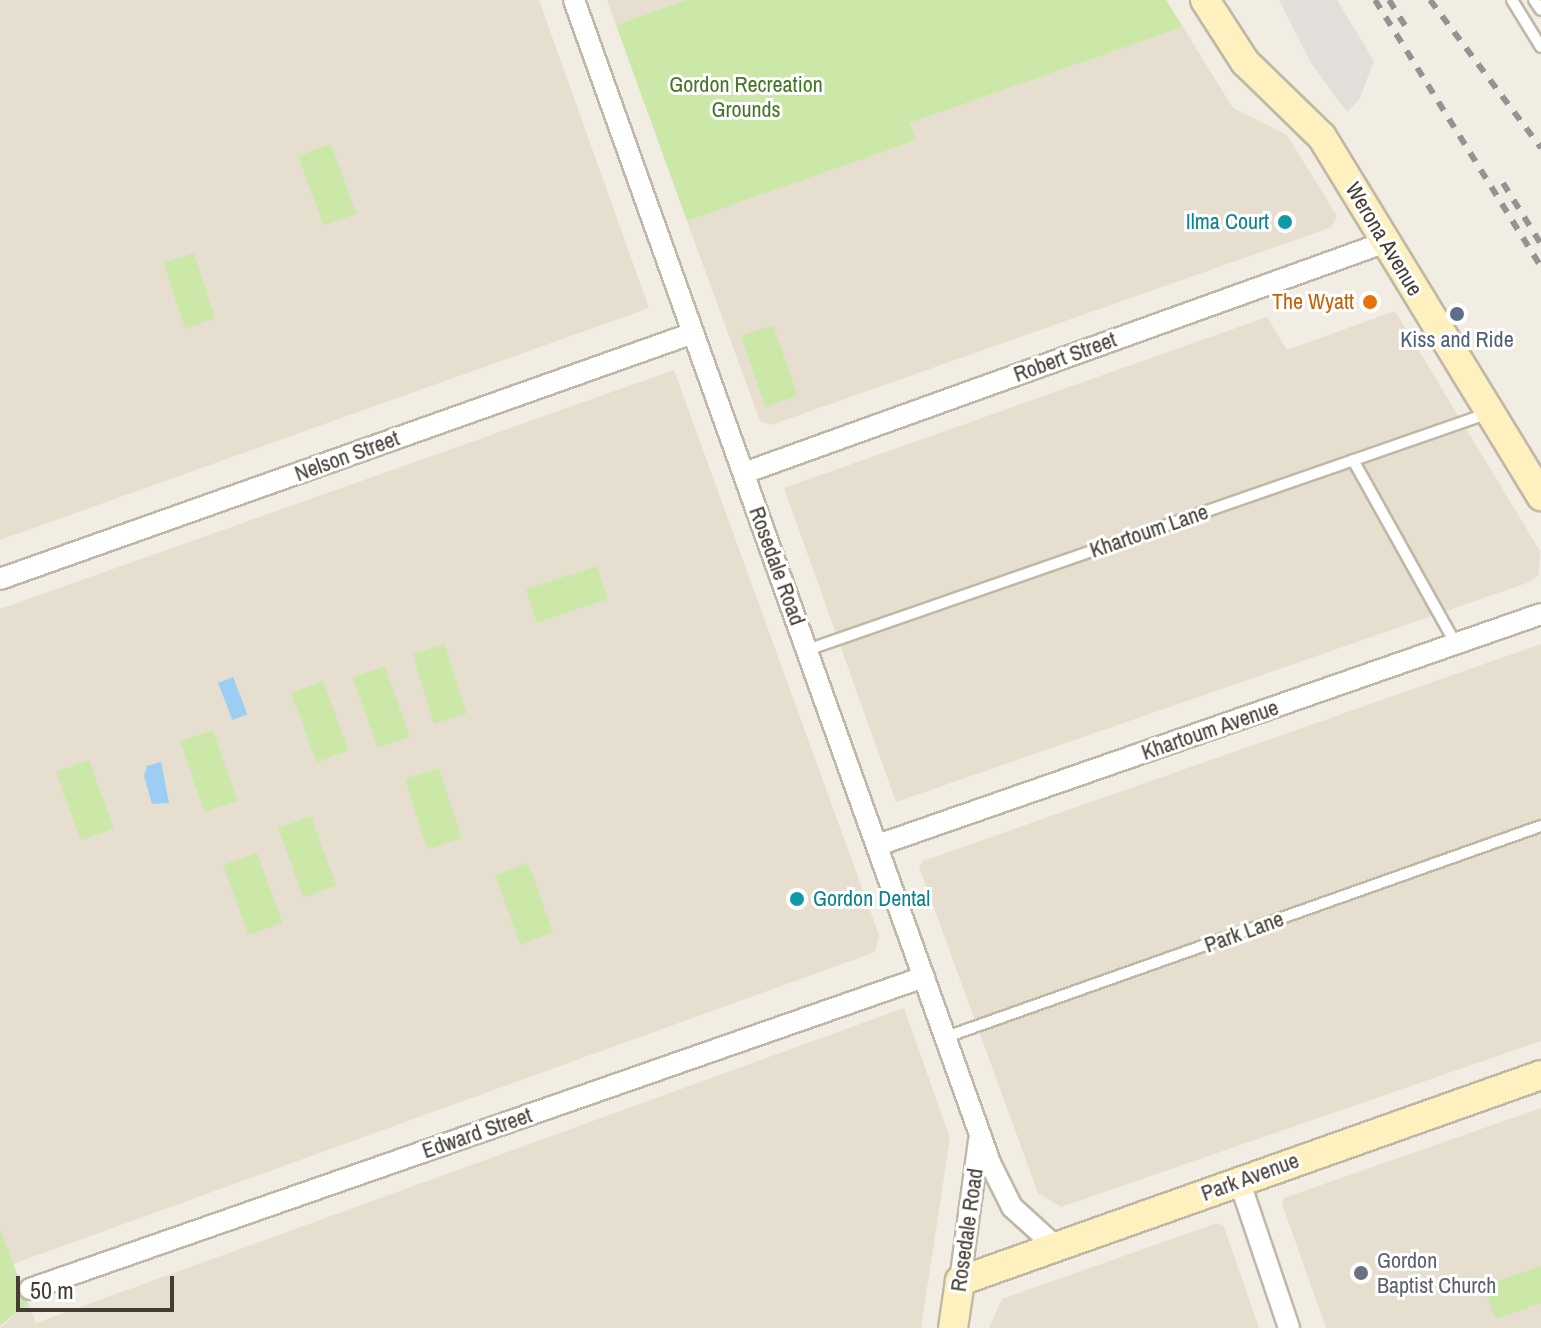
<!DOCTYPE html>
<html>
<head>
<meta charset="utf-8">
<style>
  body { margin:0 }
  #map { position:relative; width:1541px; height:1328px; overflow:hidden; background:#f2ede2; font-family:"Archivo Narrow",sans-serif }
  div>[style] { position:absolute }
  .residential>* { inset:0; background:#e6dfd0 }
  .green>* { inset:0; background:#cbe8a8; transform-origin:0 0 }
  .parking>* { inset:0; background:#e2dfdb }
  .water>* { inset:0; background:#9bcef2; transform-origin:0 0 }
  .roads { filter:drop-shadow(2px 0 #c0b8a7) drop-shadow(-2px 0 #c0b8a7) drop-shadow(0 2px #c0b8a7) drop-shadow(0 -2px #c0b8a7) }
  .lane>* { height:10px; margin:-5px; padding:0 5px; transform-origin:5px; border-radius:5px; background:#fff }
  .street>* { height:20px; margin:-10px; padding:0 10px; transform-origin:10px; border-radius:10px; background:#fff }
  .secondary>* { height:28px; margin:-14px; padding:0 14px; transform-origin:14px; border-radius:14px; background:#fff0bf }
  .rail>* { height:6px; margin-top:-3px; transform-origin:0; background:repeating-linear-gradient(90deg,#939393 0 10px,transparent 0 20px) }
  .dots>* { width:22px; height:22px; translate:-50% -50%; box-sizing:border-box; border:4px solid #fff; border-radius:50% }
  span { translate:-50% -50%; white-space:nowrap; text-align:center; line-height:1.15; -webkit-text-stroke:6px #fff; paint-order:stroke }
  .park-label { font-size:22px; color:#437624 }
  .culture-label { font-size:22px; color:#0d838f }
  .right { translate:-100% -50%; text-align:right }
  .left { translate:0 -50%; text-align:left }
  .street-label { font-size:22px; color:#433d32 }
  .food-label { font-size:22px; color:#c56008 }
  .service-label { font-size:22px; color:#4e5e75 }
  .worship-label { font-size:22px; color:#5b616d }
  .scale { position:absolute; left:16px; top:1276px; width:158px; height:36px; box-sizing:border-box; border:4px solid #433d32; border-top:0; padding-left:10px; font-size:24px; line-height:28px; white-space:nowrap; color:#433d32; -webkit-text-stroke:6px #fff; paint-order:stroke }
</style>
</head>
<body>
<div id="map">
  <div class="residential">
    <i style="clip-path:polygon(0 0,539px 0,649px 308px,0 540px)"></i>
    <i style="clip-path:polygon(607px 0,686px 0,616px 25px)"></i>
    <i style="clip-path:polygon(1183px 27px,1233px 108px,1287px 135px,1337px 216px,1332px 227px,771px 425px,760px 421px,687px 221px,915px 140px,908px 123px)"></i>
    <i style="clip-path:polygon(1395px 311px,1540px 551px,1539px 575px,1527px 583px,896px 802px,784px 488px,1267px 317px,1287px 350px)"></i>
    <i style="clip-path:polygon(674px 370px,879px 935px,875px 952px,13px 1264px,0 1229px,0 609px)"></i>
    <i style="clip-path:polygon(1541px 644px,1541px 1041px,1061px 1207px,1038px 1193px,919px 867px,923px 861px)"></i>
    <i style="clip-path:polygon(904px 1008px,950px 1138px,921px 1328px,0 1328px,28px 1303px,36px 1323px)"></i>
    <i style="clip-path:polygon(1541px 1108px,1541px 1328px,1326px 1328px,1282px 1204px,1284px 1198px)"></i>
    <i style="clip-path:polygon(1217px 1223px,1224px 1227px,1259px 1328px,989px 1328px,1002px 1299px)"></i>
  </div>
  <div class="green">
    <i style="clip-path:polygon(686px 0,1166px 0,1183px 27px,909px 123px,916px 140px,687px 221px,616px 25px)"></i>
    <i style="left:331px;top:144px;width:74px;height:35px;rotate:70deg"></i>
    <i style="left:194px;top:253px;width:69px;height:32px;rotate:72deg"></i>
    <i style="left:773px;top:325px;width:75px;height:34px;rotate:71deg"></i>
    <i style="left:597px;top:566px;width:35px;height:75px;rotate:72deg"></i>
    <i style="left:445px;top:644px;width:73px;height:34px;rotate:73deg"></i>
    <i style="left:385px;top:666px;width:75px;height:34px;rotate:71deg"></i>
    <i style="left:323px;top:681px;width:74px;height:34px;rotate:70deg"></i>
    <i style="left:213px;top:730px;width:75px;height:35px;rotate:71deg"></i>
    <i style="left:89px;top:760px;width:73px;height:35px;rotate:70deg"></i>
    <i style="left:439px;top:768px;width:74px;height:36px;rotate:72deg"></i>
    <i style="left:311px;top:816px;width:74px;height:35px;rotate:70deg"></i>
    <i style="left:257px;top:853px;width:74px;height:36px;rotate:70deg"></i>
    <i style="left:528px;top:863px;width:74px;height:35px;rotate:70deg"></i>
    <i style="clip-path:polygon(0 1229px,28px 1303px,0 1326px)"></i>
    <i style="clip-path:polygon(1541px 1266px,1541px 1303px,1495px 1319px,1484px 1286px)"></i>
  </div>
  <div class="parking">
    <i style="clip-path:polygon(1279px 0,1337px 0,1374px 61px,1359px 100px,1347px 112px,1311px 63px)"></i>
  </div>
  <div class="water">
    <i style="left:233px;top:677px;width:40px;height:16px;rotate:69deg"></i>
    <i style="clip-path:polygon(161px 762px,169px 803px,152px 804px,144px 776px,147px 766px)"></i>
  </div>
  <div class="roads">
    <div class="lane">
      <i style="left:1512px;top:0;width:55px;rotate:58.3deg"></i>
      <i style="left:1534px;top:0;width:12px;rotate:55deg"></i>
      <i style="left:1353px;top:460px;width:211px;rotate:60.8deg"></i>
      <i style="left:807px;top:650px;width:722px;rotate:-19.16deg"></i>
      <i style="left:946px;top:1037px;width:631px;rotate:-19.53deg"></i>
    </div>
    <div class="street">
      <i style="left:574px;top:0;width:1237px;rotate:70.31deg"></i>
      <i style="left:991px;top:1165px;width:47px;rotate:63.4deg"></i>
      <i style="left:1012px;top:1207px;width:59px;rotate:42.3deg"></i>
      <i style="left:744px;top:473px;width:682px;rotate:-19.79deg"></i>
      <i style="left:0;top:579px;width:735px;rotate:-19.54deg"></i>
      <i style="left:878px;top:845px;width:702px;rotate:-19.21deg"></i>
      <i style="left:1239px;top:1180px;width:156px;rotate:71.3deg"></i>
      <i style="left:960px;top:1281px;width:142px;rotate:-82.3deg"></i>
      <i style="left:30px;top:1289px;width:947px;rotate:-19.24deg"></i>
    </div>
    <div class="secondary">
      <i style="left:1205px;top:0;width:74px;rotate:57.2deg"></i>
      <i style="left:1245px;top:62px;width:107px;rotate:44.2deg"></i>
      <i style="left:1322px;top:137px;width:421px;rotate:58.6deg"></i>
      <i style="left:953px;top:1328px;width:48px;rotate:-81.5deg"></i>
      <i style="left:960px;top:1281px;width:616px;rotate:-19.52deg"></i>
    </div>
  </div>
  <div class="rail">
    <i style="left:1375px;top:0;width:314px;rotate:58.1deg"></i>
    <i style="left:1389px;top:0;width:32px;rotate:58deg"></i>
    <i style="left:1430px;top:0;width:185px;rotate:53.1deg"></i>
    <i style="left:1503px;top:183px;width:72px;rotate:58.1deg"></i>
  </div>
  <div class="dots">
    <i style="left:1285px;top:222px;background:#0f9aa8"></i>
    <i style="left:1370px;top:302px;background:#e8710a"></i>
    <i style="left:1457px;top:314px;background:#5c6f8a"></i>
    <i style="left:797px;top:899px;background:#0f9aa8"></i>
    <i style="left:1361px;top:1273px;background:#6b7280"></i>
  </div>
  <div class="park-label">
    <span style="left:746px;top:97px">Gordon Recreation<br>Grounds</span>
  </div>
  <div class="culture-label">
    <span class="right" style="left:1269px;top:222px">Ilma Court</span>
    <span class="left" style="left:813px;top:899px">Gordon Dental</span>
  </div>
  <div class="street-label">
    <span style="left:1384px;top:239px;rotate:59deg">Werona Avenue</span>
    <span style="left:1065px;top:357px;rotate:-20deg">Robert Street</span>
    <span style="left:347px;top:456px;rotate:-20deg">Nelson Street</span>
    <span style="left:1149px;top:531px;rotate:-19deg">Khartoum Lane</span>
    <span style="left:777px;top:566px;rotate:70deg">Rosedale Road</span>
    <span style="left:1210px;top:730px;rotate:-19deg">Khartoum Avenue</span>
    <span style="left:1244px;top:932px;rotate:-20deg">Park Lane</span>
    <span style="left:477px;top:1133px;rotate:-19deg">Edward Street</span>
    <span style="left:1250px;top:1177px;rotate:-20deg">Park Avenue</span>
    <span style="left:967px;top:1230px;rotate:-82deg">Rosedale Road</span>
  </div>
  <div class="food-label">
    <span class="right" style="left:1354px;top:302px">The Wyatt</span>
  </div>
  <div class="service-label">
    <span style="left:1457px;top:340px">Kiss and Ride</span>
  </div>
  <div class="worship-label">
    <span class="left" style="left:1377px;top:1273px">Gordon<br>Baptist Church</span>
  </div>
  <div class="scale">50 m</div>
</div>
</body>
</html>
